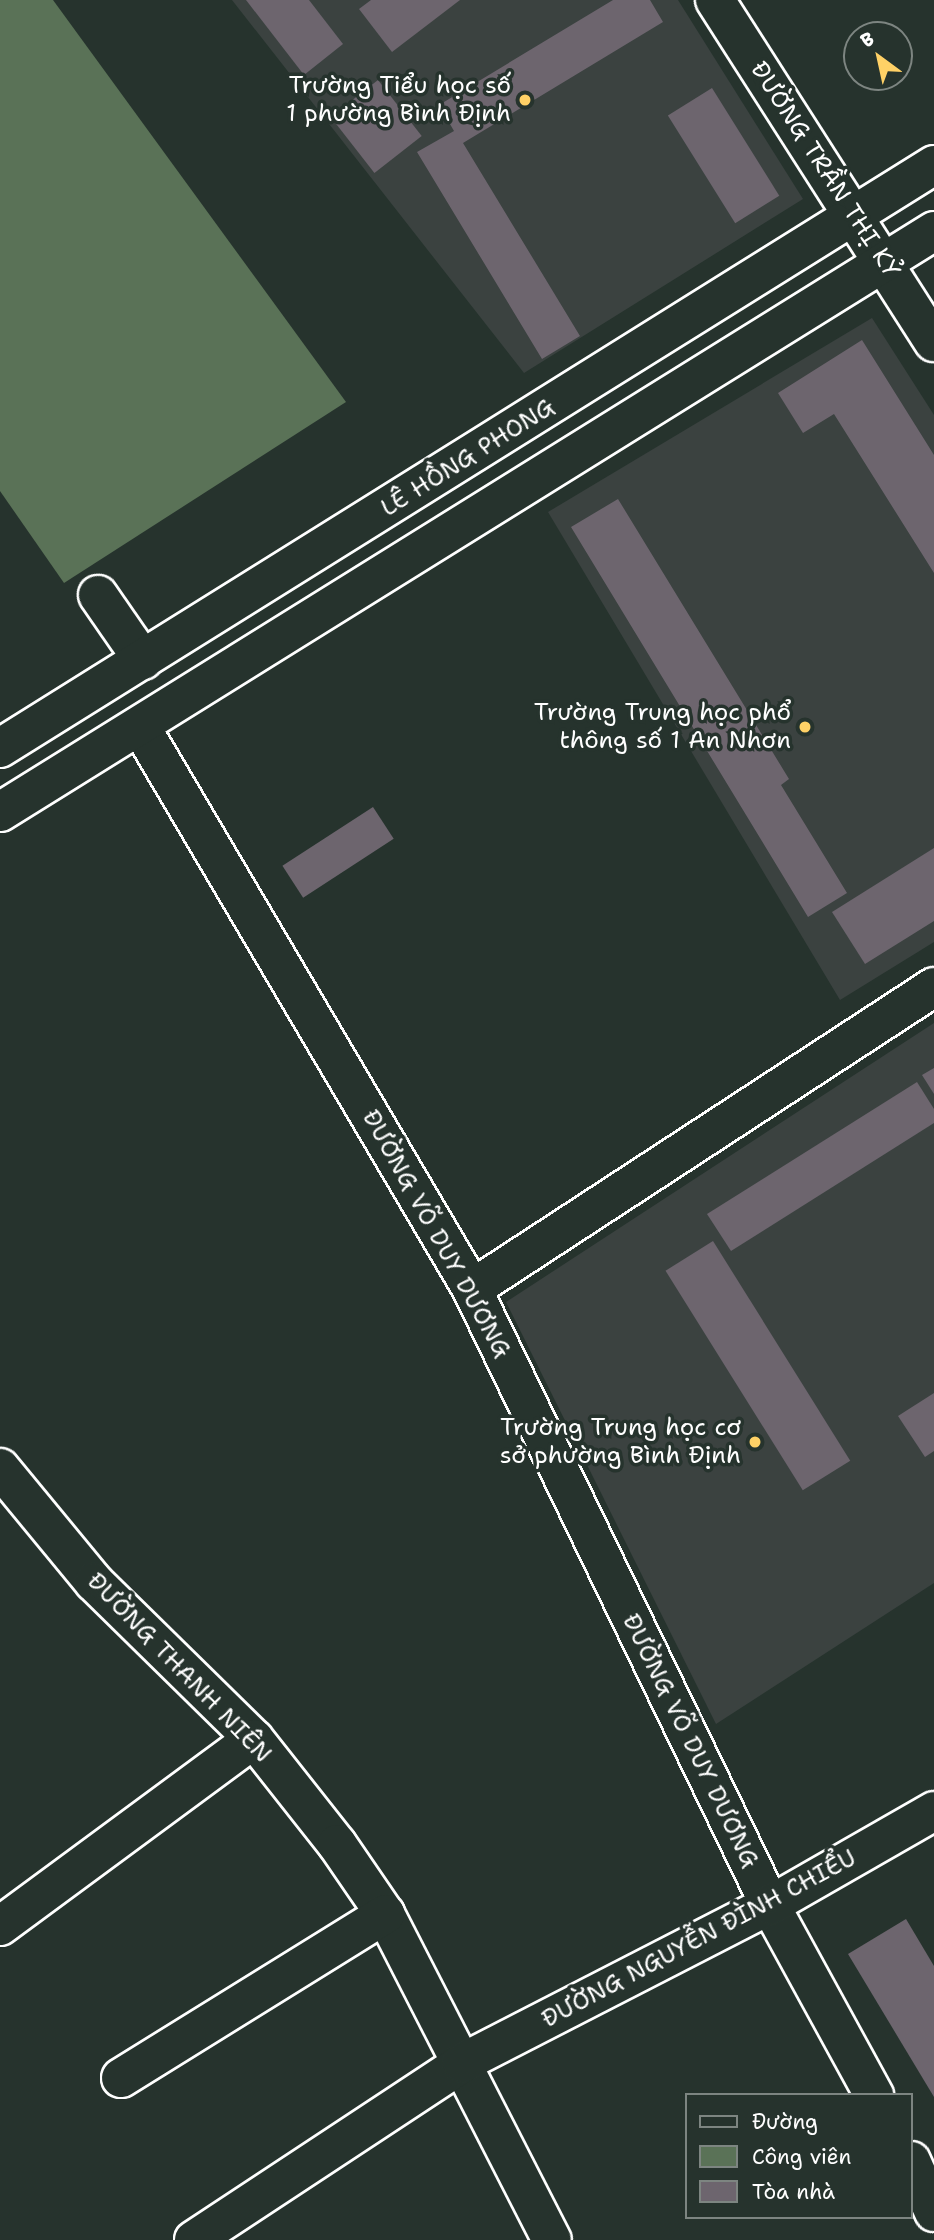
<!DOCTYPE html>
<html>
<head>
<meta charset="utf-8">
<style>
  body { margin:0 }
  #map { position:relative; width:934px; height:2240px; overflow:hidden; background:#26332d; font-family:"Shantell Sans",sans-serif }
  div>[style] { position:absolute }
  .built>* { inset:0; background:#3b4240 }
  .green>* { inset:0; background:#5a7257 }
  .building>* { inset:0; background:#6d656e; transform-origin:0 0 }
  .roads { filter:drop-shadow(2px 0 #fff) drop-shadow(-2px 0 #fff) drop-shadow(0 2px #fff) drop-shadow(0 -2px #fff) }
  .minor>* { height:38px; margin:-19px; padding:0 19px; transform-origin:19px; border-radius:19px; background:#26332d }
  .major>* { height:38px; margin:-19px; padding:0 19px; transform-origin:19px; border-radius:19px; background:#26332d }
  .dots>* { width:19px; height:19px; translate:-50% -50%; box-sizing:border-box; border:4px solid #26332d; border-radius:50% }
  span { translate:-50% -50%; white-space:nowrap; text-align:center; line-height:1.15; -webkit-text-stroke:7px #26332d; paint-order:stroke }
  .poi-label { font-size:24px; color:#fff }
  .right { translate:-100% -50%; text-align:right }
  .street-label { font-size:24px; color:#fff }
  .legend { position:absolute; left:685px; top:2093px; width:228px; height:126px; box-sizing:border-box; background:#26332d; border:2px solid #7d8581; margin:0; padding:9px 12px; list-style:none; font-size:21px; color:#fff }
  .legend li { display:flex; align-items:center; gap:14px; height:35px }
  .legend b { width:35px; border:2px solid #7d8581 }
  .north { position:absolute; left:843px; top:21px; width:70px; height:70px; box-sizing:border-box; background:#26332d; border:2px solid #7d8581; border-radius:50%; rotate:327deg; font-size:19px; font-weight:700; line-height:28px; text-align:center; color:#fff }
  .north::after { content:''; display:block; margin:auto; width:24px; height:32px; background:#ffd166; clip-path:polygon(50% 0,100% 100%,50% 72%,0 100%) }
</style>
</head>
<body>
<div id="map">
  <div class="built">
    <i style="clip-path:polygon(232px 0,678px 0,803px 199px,524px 373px)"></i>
    <i style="clip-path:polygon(872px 318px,934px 415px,934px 942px,840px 1000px,548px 512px)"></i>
    <i style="clip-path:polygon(934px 1023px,934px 1583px,716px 1724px,506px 1302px)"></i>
  </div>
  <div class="green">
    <i style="clip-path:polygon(0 0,53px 0,346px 402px,64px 583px,0 491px)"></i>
  </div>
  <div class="building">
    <i style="clip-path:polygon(246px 0,309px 0,343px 44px,304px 75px)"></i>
    <i style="clip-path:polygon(371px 0,460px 0,392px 52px,359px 9px)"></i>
    <i style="clip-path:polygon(613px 0,650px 0,663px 22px,463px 143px,580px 336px,542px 359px,417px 152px,454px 131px,439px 105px)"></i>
    <i style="left:378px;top:80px;width:71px;height:60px;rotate:52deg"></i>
    <i style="left:712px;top:88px;width:127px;height:52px;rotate:58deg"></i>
    <i style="clip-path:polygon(862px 340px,934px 455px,934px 573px,834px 414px,803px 433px,778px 393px)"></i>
    <i style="clip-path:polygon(618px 499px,789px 779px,781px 785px,847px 893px,808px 917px,571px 527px)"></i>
    <i style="left:373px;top:807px;width:38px;height:108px;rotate:57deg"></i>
    <i style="clip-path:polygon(934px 848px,934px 921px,865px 964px,832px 912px)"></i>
    <i style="clip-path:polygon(934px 1068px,934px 1094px,922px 1075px)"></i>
    <i style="clip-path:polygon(917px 1082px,934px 1109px,934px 1123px,731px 1251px,707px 1214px)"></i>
    <i style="left:713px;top:1241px;width:259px;height:56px;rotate:58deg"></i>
    <i style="clip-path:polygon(934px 1393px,934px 1451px,925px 1457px,898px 1416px)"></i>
    <i style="clip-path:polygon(906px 1919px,934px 1966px,934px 2097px,848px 1954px)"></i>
  </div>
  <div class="roads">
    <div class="minor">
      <i style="left:715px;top:0;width:406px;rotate:57.4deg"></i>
      <i style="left:98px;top:595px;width:79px;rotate:55.3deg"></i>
      <i style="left:140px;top:726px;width:654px;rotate:59.47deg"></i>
      <i style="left:472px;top:1289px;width:684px;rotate:64.18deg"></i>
      <i style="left:770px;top:1905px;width:217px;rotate:61.3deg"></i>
      <i style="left:472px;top:1289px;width:552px;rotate:-33.17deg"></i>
      <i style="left:0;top:1468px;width:148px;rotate:50.5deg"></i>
      <i style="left:94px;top:1582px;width:224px;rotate:44.5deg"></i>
      <i style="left:254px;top:1739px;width:134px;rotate:51.7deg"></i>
      <i style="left:337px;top:1844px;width:85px;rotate:55.6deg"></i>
      <i style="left:385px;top:1914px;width:366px;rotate:62.9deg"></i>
      <i style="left:0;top:1926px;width:315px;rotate:-36.4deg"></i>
      <i style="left:121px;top:2078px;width:311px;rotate:-31.8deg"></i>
      <i style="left:911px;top:2161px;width:56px;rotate:65.7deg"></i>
      <i style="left:194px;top:2240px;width:321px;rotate:-33.4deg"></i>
      <i style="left:462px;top:2063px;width:346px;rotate:-27.2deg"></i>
      <i style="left:770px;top:1905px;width:189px;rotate:-29.8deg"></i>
    </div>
    <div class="major">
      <i style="left:0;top:748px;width:1101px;rotate:-31.97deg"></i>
      <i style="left:0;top:812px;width:1100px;rotate:-31.88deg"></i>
    </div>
  </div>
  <div class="dots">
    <i style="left:525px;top:100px;background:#ffd166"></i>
    <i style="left:805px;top:727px;background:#ffd166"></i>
    <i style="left:755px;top:1442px;background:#ffd166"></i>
  </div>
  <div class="poi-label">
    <span class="right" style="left:511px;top:100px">Trường Tiểu học số<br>1 phường Bình Định</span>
    <span class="right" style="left:791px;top:727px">Trường Trung học phổ<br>thông số 1 An Nhơn</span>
    <span class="right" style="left:741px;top:1442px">Trường Trung học cơ<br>sở phường Bình Định</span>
  </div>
  <div class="street-label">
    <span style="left:825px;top:170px;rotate:57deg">ĐƯỜNG TRẦN THỊ KỶ</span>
    <span style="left:468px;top:458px;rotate:-32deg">LÊ HỒNG PHONG</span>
    <span style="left:436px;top:1234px;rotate:61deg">ĐƯỜNG VÕ DUY DƯƠNG</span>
    <span style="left:179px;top:1668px;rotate:46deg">ĐƯỜNG THANH NIÊN</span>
    <span style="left:690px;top:1741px;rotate:64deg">ĐƯỜNG VÕ DUY DƯƠNG</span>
    <span style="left:699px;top:1939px;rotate:-28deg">ĐƯỜNG NGUYỄN ĐÌNH CHIỂU</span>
  </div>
  <ul class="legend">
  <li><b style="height:9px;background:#26332d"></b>Đường</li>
  <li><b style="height:19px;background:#5a7257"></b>Công viên</li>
  <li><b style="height:19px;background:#6d656e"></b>Tòa nhà</li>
  </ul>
  <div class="north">B</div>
</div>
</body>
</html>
